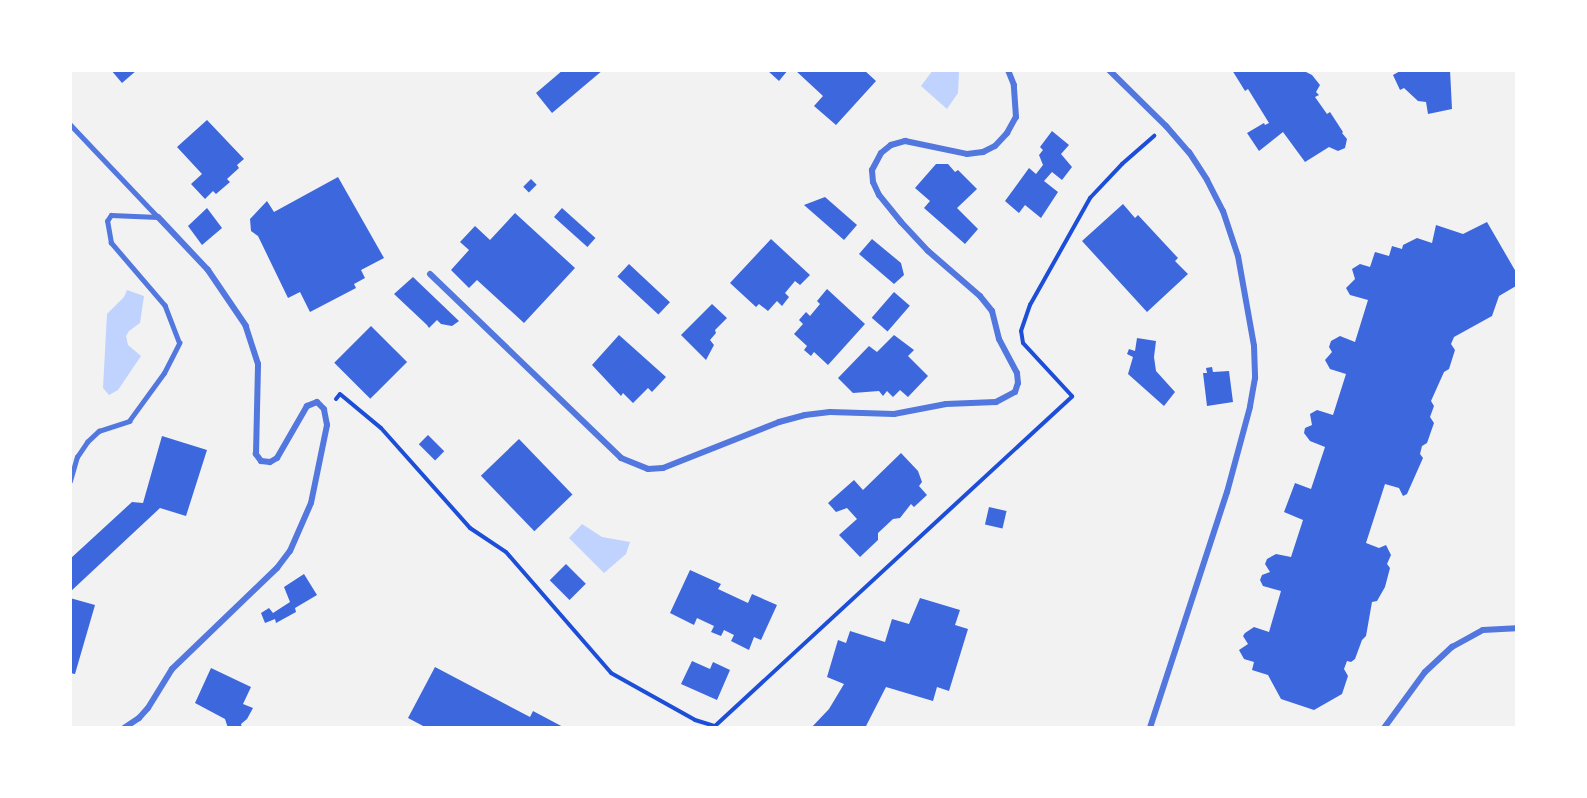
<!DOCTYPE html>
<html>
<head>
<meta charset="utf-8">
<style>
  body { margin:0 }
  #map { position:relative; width:1587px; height:798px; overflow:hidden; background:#f2f2f2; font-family:"Roboto Serif",serif }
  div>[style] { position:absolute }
  .water>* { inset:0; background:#bfd3fe }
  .building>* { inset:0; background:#3d67dc; transform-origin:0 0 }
  .path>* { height:4px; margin:-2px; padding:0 2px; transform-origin:2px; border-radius:2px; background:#1d4ed8 }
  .service>* { height:4.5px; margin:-2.25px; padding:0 2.25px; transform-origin:2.25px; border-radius:2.25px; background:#5277de }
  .minor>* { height:6px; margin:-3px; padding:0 3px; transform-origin:3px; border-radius:3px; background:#5277de }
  span { translate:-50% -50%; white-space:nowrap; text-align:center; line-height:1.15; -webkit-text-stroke:4.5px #fff; paint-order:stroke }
  .frame { position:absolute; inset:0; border:72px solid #fff; pointer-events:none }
</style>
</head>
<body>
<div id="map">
  <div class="water">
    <i style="clip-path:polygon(933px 70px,959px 71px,958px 93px,947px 109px,921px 86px)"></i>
    <i style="clip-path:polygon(127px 290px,144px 296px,140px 323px,129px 331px,126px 336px,128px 345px,141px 356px,118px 390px,109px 395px,103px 388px,107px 314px,124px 297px)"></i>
    <i style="clip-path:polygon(582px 524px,602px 537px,630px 542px,626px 554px,604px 573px,569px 538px)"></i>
  </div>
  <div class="building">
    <i style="clip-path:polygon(111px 70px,137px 70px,122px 83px)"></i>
    <i style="clip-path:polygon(563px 70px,603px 70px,552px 113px,536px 93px)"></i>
    <i style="clip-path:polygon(767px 70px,788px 70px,779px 81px)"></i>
    <i style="clip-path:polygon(795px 70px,864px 70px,876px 81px,836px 125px,814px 106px,823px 96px)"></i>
    <i style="clip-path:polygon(1232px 70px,1302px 70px,1312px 75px,1320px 85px,1316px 92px,1319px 95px,1315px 97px,1327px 114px,1330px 112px,1343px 132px,1342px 133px,1347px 139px,1345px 148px,1338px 151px,1329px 147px,1305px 162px,1283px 132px,1259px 151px,1247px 133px,1264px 123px,1265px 125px,1269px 123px,1248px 89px,1245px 91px)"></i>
    <i style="clip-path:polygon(1402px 70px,1450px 70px,1452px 109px,1428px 114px,1426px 102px,1418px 101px,1404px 88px,1400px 90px,1393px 75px)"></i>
    <i style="clip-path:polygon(207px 120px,244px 159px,237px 165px,239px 168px,227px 179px,230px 182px,216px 194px,213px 191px,205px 199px,191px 184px,202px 174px,177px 147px)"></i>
    <i style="clip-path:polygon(1052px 131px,1069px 145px,1061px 154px,1072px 167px,1062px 180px,1052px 172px,1044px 181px,1058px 192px,1041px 218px,1025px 205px,1019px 213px,1005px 201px,1029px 168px,1036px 174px,1043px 165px,1039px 155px,1043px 150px,1040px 147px)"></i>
    <i style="clip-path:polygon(936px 164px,948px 164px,955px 172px,958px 170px,977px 189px,957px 208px,978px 229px,965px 244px,924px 208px,930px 201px,915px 188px)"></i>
    <i style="clip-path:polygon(338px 177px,384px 258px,361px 270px,365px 278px,354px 284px,356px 288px,310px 312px,300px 292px,288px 298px,258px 236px,251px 231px,250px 219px,267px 201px,274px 212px)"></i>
    <i style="left:531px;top:179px;width:8px;height:11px;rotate:45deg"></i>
    <i style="clip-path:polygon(825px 197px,857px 225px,844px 240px,804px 205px)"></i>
    <i style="clip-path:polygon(1123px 204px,1135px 218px,1138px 215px,1178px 258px,1175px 261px,1188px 274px,1147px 312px,1082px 241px)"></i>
    <i style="clip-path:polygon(207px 208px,222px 228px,202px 245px,188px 226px)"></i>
    <i style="left:562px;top:208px;width:45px;height:12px;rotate:42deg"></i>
    <i style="clip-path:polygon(515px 213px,575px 268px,524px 323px,477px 280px,469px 288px,451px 270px,469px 250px,460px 242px,475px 226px,490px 240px)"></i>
    <i style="clip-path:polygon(1487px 222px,1516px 272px,1516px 286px,1499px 296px,1492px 316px,1454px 337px,1451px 344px,1455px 350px,1449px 369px,1444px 372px,1431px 401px,1434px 406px,1430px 417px,1434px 423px,1427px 443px,1422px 446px,1420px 454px,1423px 458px,1407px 494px,1403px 496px,1399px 488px,1385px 484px,1366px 543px,1379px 548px,1386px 545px,1391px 555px,1387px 564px,1390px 568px,1385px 587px,1377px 601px,1372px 602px,1366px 636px,1362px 640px,1355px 659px,1351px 662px,1347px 661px,1344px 669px,1348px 676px,1342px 694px,1314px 710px,1281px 699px,1268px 675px,1252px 670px,1254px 662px,1244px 659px,1239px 650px,1248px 644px,1243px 636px,1245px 633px,1254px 627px,1269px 632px,1281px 591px,1263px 586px,1260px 580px,1262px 575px,1270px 572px,1265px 564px,1267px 559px,1276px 554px,1291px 557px,1303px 520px,1284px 512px,1295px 483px,1311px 489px,1325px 447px,1310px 441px,1304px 433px,1305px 428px,1312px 425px,1310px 414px,1317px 410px,1333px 415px,1346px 374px,1330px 369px,1325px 360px,1332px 352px,1329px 347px,1331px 341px,1340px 336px,1355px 342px,1368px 300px,1350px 295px,1346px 288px,1355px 279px,1352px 269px,1360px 264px,1370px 267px,1375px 252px,1389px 256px,1392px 246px,1402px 249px,1403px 245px,1417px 238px,1432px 243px,1436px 225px,1463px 234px)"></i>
    <i style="clip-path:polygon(771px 239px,810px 275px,800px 285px,795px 281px,785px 293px,789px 297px,782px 306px,777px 301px,768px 311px,759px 304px,756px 307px,730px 283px)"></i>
    <i style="clip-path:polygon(872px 239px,901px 263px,904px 275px,894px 284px,859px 254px)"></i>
    <i style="left:629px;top:264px;width:56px;height:17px;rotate:43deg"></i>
    <i style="clip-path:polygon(413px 277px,459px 321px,452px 326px,441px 324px,437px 320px,429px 328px,427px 325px,394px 294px)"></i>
    <i style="clip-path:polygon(827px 289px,865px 324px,828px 365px,814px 352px,811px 356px,804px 350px,807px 346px,794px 334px,803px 324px,799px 320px,806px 312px,810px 316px,820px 304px,817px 301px)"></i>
    <i style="left:894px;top:292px;width:21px;height:34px;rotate:41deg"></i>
    <i style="clip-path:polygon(712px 304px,727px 318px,715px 330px,716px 333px,710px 340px,714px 345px,706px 360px,681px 335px)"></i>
    <i style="left:371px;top:326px;width:51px;height:52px;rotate:45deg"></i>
    <i style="clip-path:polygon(619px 335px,666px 377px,652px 392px,648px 388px,633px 403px,623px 393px,621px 396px,592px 365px)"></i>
    <i style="clip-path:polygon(894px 335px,914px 350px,908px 356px,928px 376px,908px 397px,900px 390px,893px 397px,887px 391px,883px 396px,879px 391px,853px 393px,838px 378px,869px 346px,877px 352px)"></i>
    <i style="clip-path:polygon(1137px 338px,1156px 341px,1154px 357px,1156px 371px,1175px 392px,1164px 406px,1128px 374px,1133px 357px,1127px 354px,1129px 349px,1135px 351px)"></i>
    <i style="clip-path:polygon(1212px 367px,1213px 372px,1229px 371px,1233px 402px,1207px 406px,1203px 373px,1207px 373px,1206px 368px)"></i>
    <i style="left:428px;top:435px;width:23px;height:13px;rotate:45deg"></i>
    <i style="clip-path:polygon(162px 436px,207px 450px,186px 516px,160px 508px,70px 592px,70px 559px,132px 502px,143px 503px)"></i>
    <i style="left:519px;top:439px;width:77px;height:53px;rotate:46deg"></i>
    <i style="clip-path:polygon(901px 453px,918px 471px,922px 482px,919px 486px,927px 495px,914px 507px,911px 504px,900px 518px,893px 519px,878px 533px,878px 540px,860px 557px,839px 535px,857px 519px,847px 508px,836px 512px,828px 503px,854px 480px,863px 490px)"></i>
    <i style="left:989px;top:507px;width:18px;height:18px;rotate:13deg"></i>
    <i style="left:566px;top:564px;width:28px;height:23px;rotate:45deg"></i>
    <i style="clip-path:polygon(690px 570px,721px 584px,718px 589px,748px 603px,752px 594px,777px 605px,761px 640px,754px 637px,749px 650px,731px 641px,734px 635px,724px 630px,721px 636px,711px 632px,714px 626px,697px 618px,694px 625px,670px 613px)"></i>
    <i style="clip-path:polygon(304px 574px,317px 595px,295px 608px,296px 612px,276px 623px,275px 619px,265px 623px,261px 613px,269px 608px,273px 613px,290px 602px,284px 587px)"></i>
    <i style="clip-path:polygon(70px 598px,95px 605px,75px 674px,70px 673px)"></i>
    <i style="clip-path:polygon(920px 598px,960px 610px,955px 625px,968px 629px,949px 691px,937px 687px,933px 701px,886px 687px,865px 728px,811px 728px,829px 709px,844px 684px,827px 677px,838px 640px,846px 643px,850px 631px,885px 642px,892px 619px,909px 624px)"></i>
    <i style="clip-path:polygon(692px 661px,710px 669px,713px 662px,730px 670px,717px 700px,681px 684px)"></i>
    <i style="clip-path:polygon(435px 667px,530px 717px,533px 711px,565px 728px,427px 728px,408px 718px)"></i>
    <i style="clip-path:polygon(211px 668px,251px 687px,243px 704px,253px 708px,247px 719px,241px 724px,242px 728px,228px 728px,225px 719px,195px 703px)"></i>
  </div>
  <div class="path">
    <i style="left:336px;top:399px;width:6px;rotate:-51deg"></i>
    <i style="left:340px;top:394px;width:53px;rotate:39.7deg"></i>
    <i style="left:381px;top:428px;width:134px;rotate:48.3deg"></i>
    <i style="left:470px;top:528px;width:43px;rotate:33.7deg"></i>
    <i style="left:506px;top:552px;width:160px;rotate:49deg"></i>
    <i style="left:611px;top:673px;width:96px;rotate:29.2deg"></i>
    <i style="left:695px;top:720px;width:21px;rotate:17deg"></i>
    <i style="left:715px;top:726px;width:486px;rotate:-42.7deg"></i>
    <i style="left:1072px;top:396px;width:72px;rotate:-132.8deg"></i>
    <i style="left:1023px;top:343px;width:12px;rotate:-99deg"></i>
    <i style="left:1021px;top:331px;width:28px;rotate:-71deg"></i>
    <i style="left:1030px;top:305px;width:123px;rotate:-60.7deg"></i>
    <i style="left:1090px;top:198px;width:47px;rotate:-46.7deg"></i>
    <i style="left:1122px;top:164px;width:43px;rotate:-41.2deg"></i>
  </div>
  <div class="service">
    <i style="left:70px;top:124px;width:128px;rotate:46.6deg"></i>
    <i style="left:70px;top:481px;width:25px;rotate:-74deg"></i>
    <i style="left:77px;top:457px;width:18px;rotate:-56deg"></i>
    <i style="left:87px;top:442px;width:16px;rotate:-43deg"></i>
    <i style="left:99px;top:431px;width:32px;rotate:-18deg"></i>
    <i style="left:129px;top:421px;width:59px;rotate:-53.9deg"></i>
    <i style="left:164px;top:373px;width:34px;rotate:-63deg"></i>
    <i style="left:179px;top:343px;width:40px;rotate:-111deg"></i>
    <i style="left:165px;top:306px;width:83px;rotate:-130.6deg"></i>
    <i style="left:111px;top:243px;width:22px;rotate:-100deg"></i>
    <i style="left:107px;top:221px;width:7px;rotate:-56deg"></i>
    <i style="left:111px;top:215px;width:47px;rotate:2.4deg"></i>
  </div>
  <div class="minor">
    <i style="left:1109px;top:70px;width:80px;rotate:44.5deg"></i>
    <i style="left:1166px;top:126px;width:35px;rotate:49deg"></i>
    <i style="left:1189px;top:152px;width:33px;rotate:57deg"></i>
    <i style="left:1207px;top:180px;width:35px;rotate:63deg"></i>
    <i style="left:1223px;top:211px;width:47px;rotate:71.6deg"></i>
    <i style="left:1238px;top:256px;width:91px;rotate:79.9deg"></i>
    <i style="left:1254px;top:346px;width:32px;rotate:88deg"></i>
    <i style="left:1255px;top:378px;width:29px;rotate:100deg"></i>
    <i style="left:1250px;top:407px;width:88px;rotate:105.1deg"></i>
    <i style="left:1227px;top:492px;width:248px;rotate:108.1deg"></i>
    <i style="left:430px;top:274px;width:265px;rotate:43.9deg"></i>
    <i style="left:621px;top:458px;width:29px;rotate:22deg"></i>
    <i style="left:648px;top:469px;width:15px;rotate:-4deg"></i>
    <i style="left:663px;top:468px;width:125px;rotate:-21.6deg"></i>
    <i style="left:779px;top:422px;width:27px;rotate:-15deg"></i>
    <i style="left:805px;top:415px;width:25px;rotate:-7deg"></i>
    <i style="left:830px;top:412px;width:64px;rotate:1.8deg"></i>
    <i style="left:894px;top:414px;width:53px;rotate:-10.9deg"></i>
    <i style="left:946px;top:404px;width:50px;rotate:-2.3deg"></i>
    <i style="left:996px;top:402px;width:21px;rotate:-28deg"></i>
    <i style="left:1015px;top:392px;width:9px;rotate:-72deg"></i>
    <i style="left:1018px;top:383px;width:10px;rotate:-96deg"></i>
    <i style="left:1017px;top:373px;width:38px;rotate:-118deg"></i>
    <i style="left:999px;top:339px;width:29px;rotate:-104deg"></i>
    <i style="left:992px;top:311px;width:19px;rotate:-129deg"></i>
    <i style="left:980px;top:296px;width:69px;rotate:-139.1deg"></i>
    <i style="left:928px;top:251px;width:40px;rotate:-133deg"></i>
    <i style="left:901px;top:222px;width:35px;rotate:-129deg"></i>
    <i style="left:879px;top:195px;width:14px;rotate:-115deg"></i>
    <i style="left:873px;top:182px;width:12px;rotate:-95deg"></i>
    <i style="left:872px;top:170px;width:19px;rotate:-62deg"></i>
    <i style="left:881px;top:153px;width:13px;rotate:-39deg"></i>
    <i style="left:891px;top:145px;width:15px;rotate:-16deg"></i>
    <i style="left:905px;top:141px;width:63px;rotate:11.8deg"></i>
    <i style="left:967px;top:154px;width:16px;rotate:-7deg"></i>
    <i style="left:983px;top:152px;width:13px;rotate:-27deg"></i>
    <i style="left:995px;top:146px;width:18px;rotate:-47deg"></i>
    <i style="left:1007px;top:133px;width:18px;rotate:-61deg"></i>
    <i style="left:1016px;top:117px;width:32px;rotate:-94deg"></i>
    <i style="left:1014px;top:85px;width:16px;rotate:-112deg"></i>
    <i style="left:124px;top:728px;width:18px;rotate:-34deg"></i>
    <i style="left:139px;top:718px;width:13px;rotate:-48deg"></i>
    <i style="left:148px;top:708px;width:46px;rotate:-58.4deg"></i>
    <i style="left:172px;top:669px;width:146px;rotate:-43.9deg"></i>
    <i style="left:277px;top:568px;width:21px;rotate:-53deg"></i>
    <i style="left:290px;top:551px;width:52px;rotate:-66.4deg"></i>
    <i style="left:311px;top:503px;width:80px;rotate:-78.4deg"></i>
    <i style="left:327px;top:425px;width:16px;rotate:-101deg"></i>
    <i style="left:324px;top:409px;width:10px;rotate:-135deg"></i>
    <i style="left:317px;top:402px;width:11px;rotate:158deg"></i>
    <i style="left:307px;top:406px;width:60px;rotate:120deg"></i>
    <i style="left:277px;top:458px;width:8px;rotate:150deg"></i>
    <i style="left:270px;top:462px;width:9px;rotate:-174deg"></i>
    <i style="left:261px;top:461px;width:9px;rotate:-126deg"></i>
    <i style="left:256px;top:454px;width:90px;rotate:-88.7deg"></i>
    <i style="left:258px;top:364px;width:40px;rotate:-108deg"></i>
    <i style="left:246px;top:326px;width:68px;rotate:-124.2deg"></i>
    <i style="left:208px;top:270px;width:73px;rotate:-133.3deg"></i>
    <i style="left:1384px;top:728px;width:69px;rotate:-53.8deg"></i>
    <i style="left:1425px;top:672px;width:37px;rotate:-43deg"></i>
    <i style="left:1452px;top:647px;width:35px;rotate:-29deg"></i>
    <i style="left:1483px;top:630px;width:33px;rotate:-3deg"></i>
  </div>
  <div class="frame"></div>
</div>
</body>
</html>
